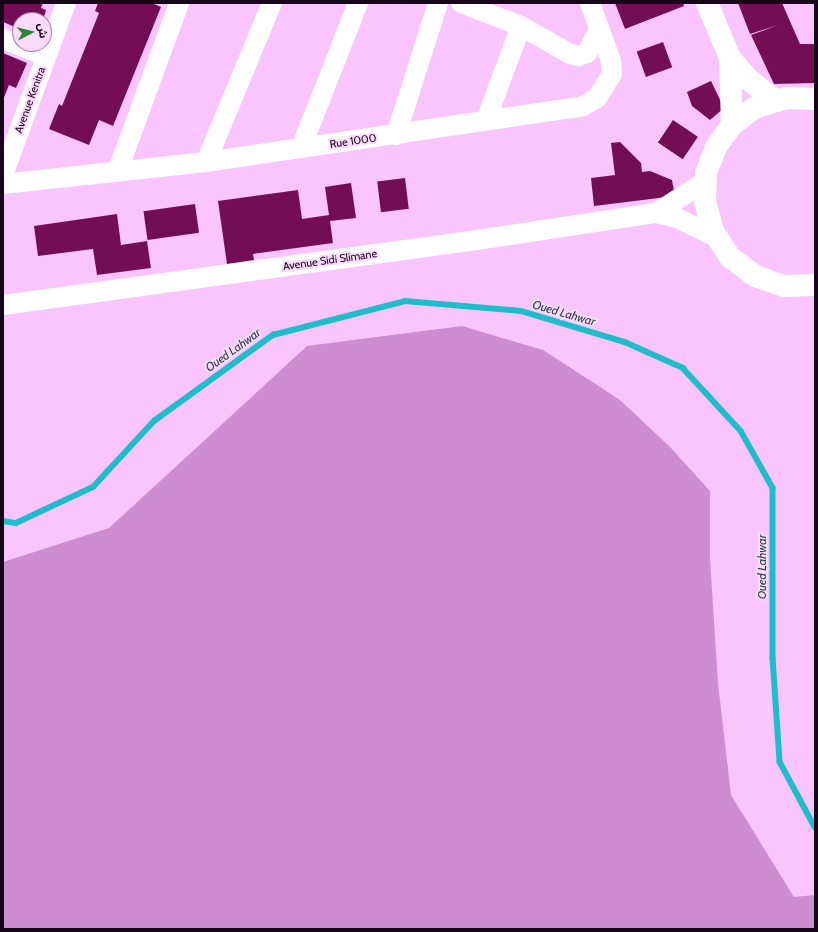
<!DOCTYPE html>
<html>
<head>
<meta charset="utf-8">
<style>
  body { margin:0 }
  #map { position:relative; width:818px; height:932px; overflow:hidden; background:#fac4fe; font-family:Cabin,"Noto Sans Arabic",sans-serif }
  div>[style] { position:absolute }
  .green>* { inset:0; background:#ce8dd3 }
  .stream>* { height:5.5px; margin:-2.75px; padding:0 2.75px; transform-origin:2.75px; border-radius:2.75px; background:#1fbcc9 }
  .building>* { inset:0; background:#730e55; transform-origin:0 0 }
  .minor>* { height:20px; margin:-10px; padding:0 10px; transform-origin:10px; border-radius:10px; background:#fff }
  .tertiary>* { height:22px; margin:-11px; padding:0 11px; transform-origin:11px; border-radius:11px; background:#fff }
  span { translate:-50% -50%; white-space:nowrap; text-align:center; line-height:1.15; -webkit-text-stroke:4px #fadafd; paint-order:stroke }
  .street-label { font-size:11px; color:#170519 }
  .water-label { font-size:12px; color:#244144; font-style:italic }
  .frame { position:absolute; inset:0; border:4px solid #170519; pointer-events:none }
  .north { position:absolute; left:12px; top:12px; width:40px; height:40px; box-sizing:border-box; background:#fadafd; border:1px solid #9f85a2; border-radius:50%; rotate:83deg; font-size:11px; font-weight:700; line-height:16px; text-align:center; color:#170519 }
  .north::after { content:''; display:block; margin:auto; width:14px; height:18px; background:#2c8230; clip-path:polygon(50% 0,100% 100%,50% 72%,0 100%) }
</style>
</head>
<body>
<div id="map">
  <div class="green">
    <i style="clip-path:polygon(462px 326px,543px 350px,620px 400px,670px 447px,710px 491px,710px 559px,718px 683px,731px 795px,794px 897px,815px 895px,815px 929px,3px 929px,3px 562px,109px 528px,307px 346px)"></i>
  </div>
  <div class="stream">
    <i style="left:3px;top:521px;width:13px;rotate:9deg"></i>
    <i style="left:16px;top:523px;width:85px;rotate:-25.1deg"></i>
    <i style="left:93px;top:487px;width:90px;rotate:-47.3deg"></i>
    <i style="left:154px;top:421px;width:147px;rotate:-35.9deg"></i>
    <i style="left:273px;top:335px;width:136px;rotate:-14.4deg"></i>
    <i style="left:405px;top:301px;width:116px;rotate:4.9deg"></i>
    <i style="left:521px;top:311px;width:109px;rotate:16.6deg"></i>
    <i style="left:625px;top:342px;width:64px;rotate:24.1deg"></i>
    <i style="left:683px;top:368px;width:86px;rotate:47.4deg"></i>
    <i style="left:741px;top:431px;width:65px;rotate:60.7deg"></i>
    <i style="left:773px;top:488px;width:170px;rotate:90deg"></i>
    <i style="left:773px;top:658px;width:104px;rotate:86.1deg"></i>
    <i style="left:780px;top:762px;width:74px;rotate:61.7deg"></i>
  </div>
  <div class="building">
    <i style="clip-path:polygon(3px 3px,43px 3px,41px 8px,46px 10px,43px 20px,20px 20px,20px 29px,3px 22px)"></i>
    <i style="clip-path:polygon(98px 3px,152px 3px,161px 7px,113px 126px,99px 120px,89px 145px,49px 129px,59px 104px,62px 106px,99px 13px,95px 11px)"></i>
    <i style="clip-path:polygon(615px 3px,683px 3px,684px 6px,625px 29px)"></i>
    <i style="clip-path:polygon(738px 3px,782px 3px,800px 44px,815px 44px,815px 83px,774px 84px,751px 35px,778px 25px,750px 34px)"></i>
    <i style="left:663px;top:42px;width:27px;height:28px;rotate:70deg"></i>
    <i style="clip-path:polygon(3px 53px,27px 63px,16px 88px,9px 85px,3px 100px)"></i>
    <i style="clip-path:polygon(711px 81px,724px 108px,710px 120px,692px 106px,687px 92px)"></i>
    <i style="left:673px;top:120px;width:30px;height:27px;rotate:34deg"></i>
    <i style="clip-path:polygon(620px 142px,641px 163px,642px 172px,650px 171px,672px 180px,675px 196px,594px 206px,591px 178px,615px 175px,611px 143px)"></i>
    <i style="left:405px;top:178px;width:31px;height:28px;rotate:83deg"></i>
    <i style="clip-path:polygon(351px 183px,356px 218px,330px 221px,333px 243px,253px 254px,254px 260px,227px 264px,218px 201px,298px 190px,302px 219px,329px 215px,325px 187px)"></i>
    <i style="left:195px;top:204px;width:29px;height:52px;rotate:82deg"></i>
    <i style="clip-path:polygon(117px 214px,121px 245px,147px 241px,151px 268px,97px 275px,93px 249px,38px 256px,34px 226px)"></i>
  </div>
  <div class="minor">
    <i style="left:461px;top:3px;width:64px;rotate:21deg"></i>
    <i style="left:521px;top:26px;width:56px;rotate:29.7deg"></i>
    <i style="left:570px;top:54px;width:9px;rotate:13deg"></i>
    <i style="left:579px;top:56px;width:9px;rotate:-21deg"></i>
    <i style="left:587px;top:53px;width:27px;rotate:-63deg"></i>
    <i style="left:3px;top:39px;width:46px;rotate:21.6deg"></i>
    <i style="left:486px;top:120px;width:100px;rotate:-69.6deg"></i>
    <i style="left:396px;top:135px;width:139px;rotate:-72.3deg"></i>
    <i style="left:301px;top:148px;width:156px;rotate:-68.5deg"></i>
    <i style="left:206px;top:162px;width:172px;rotate:-67.5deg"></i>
    <i style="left:118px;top:170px;width:178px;rotate:-69.9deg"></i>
    <i style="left:3px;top:175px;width:183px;rotate:-69.9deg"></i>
    <i style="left:3px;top:184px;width:204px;rotate:-6.2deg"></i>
    <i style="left:206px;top:162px;width:381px;rotate:-8.4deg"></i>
    <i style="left:583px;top:106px;width:16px;rotate:-30deg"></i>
    <i style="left:597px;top:98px;width:28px;rotate:-58deg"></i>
    <i style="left:612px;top:74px;width:13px;rotate:-94deg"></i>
    <i style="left:611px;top:61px;width:62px;rotate:-109.9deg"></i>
    <i style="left:656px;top:213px;width:22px;rotate:13deg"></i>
    <i style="left:677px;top:218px;width:43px;rotate:26deg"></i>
    <i style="left:3px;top:305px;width:478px;rotate:-7.8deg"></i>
    <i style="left:477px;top:240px;width:181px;rotate:-8.6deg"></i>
    <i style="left:656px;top:213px;width:59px;rotate:-32.6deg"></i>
  </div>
  <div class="tertiary">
    <i style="left:707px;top:3px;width:60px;rotate:67.3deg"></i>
    <i style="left:730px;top:58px;width:28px;rotate:49deg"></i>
    <i style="left:748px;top:79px;width:36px;rotate:38deg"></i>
    <i style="left:730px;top:58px;width:67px;rotate:88.3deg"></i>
    <i style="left:815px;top:99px;width:29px;rotate:-178deg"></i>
    <i style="left:786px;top:98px;width:10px;rotate:163deg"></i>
    <i style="left:776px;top:101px;width:23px;rotate:162deg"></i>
    <i style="left:754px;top:108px;width:28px;rotate:142deg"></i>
    <i style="left:732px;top:125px;width:27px;rotate:126deg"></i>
    <i style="left:716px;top:147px;width:28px;rotate:111deg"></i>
    <i style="left:706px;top:173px;width:28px;rotate:92deg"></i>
    <i style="left:705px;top:201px;width:31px;rotate:75deg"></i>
    <i style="left:713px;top:231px;width:31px;rotate:57deg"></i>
    <i style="left:730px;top:257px;width:31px;rotate:37deg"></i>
    <i style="left:755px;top:276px;width:31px;rotate:19deg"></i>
    <i style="left:784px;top:286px;width:31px;rotate:-2deg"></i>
  </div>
  <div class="street-label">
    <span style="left:30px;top:100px;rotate:-70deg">Avenue Kenitra</span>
    <span style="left:353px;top:141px;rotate:-8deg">Rue 1000</span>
    <span style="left:330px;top:260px;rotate:-8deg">Avenue Sidi Slimane</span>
  </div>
  <div class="water-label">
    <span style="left:564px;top:313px;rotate:16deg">Oued Lahwar</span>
    <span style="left:233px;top:350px;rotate:-36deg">Oued Lahwar</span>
    <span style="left:762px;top:567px;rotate:-90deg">Oued Lahwar</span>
  </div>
  <div class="frame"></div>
  <div class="north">ش</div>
</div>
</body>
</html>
